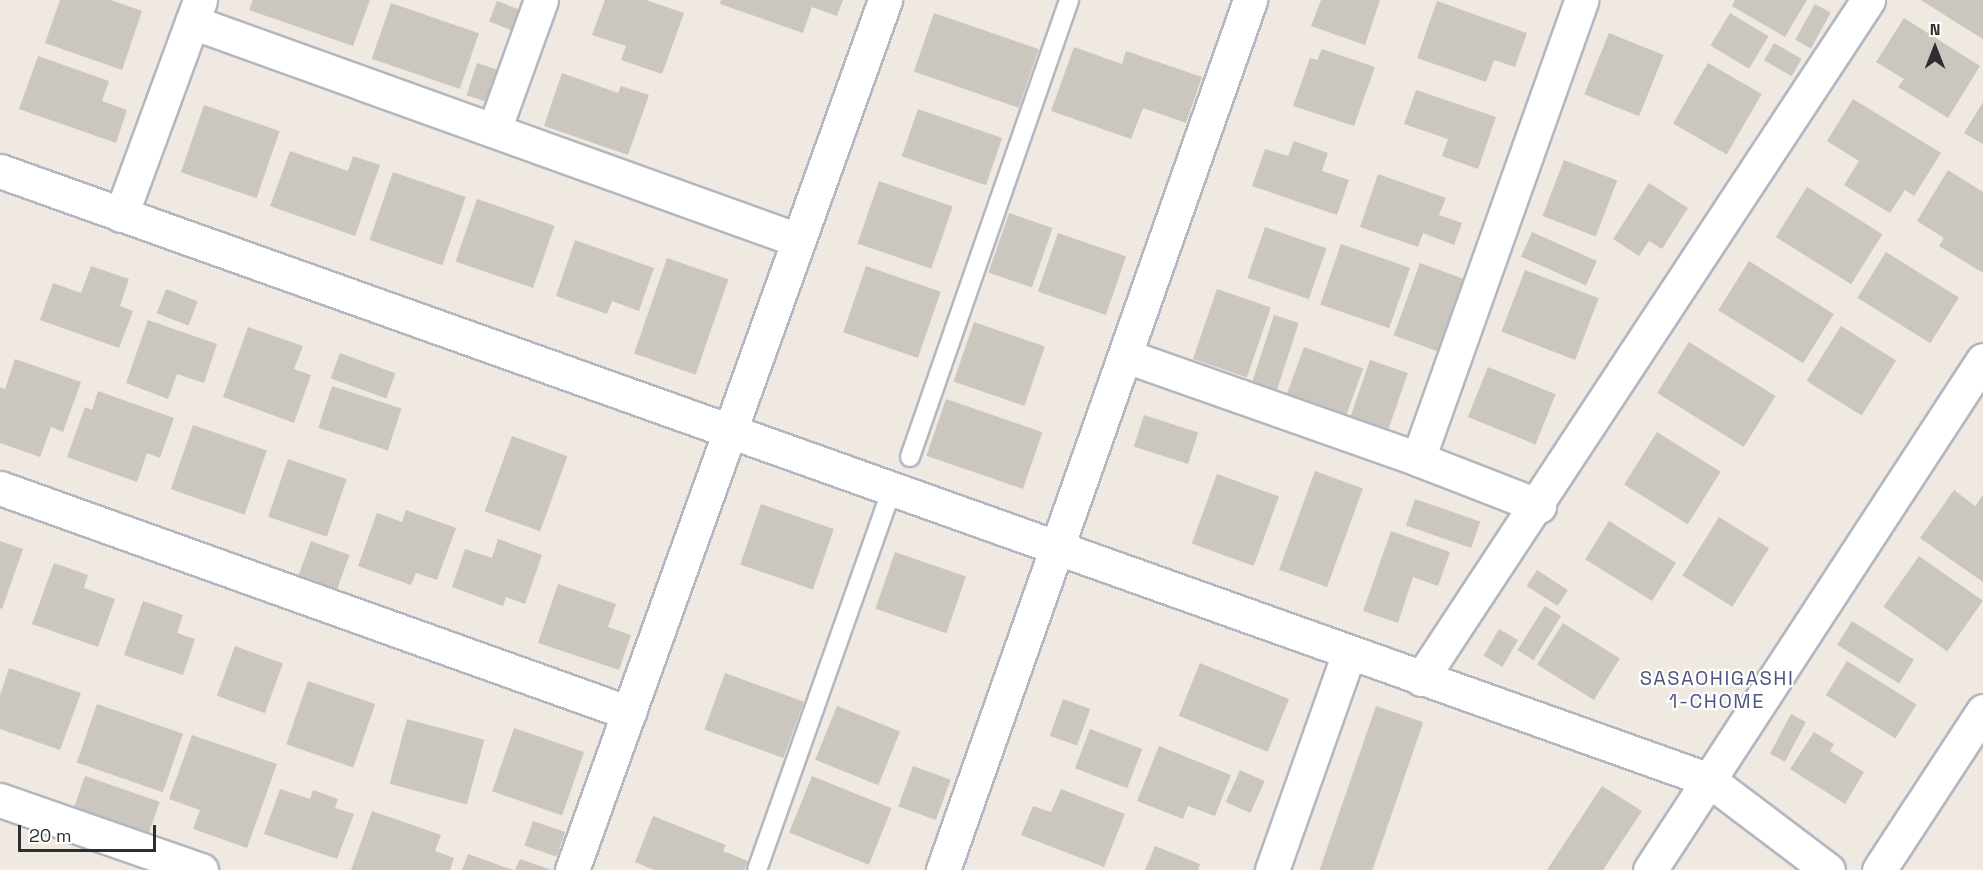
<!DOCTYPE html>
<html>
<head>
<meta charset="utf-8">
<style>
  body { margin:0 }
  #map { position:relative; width:1983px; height:870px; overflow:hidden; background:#efe9e1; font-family:"Space Grotesk",sans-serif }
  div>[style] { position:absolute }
  .building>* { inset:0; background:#cbc7bf; transform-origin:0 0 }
  .roads { filter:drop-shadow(2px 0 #b4b7c1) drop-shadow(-2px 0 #b4b7c1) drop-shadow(0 2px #b4b7c1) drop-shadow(0 -2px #b4b7c1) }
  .service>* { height:18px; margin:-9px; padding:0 9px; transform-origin:9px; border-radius:9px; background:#fff }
  .minor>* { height:33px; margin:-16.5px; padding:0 16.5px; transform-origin:16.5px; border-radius:16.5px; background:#fff }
  .tertiary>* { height:33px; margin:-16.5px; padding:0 16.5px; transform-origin:16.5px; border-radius:16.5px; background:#fff }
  span { translate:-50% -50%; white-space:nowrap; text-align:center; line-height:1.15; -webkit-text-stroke:4.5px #fff; paint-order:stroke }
  .neighbourhood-label { font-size:20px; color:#4d5680; letter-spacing:1.5px }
  .north { position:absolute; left:1905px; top:18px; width:60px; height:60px; -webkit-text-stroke:4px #fff; paint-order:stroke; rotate:0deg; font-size:16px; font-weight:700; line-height:24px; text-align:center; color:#2e2e2e }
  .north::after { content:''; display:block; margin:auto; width:21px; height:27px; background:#2e2e2e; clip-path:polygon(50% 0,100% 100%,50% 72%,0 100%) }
  .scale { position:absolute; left:18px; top:825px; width:138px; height:27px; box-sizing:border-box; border:3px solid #2e2e2e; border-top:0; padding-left:8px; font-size:18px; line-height:21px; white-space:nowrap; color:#2e2e2e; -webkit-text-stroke:4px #fff; paint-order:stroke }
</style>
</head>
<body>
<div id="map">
  <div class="building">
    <i style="clip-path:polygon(60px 0,111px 0,142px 11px,122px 70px,45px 43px)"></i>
    <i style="clip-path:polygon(253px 0,370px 0,353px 46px,249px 10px)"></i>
    <i style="clip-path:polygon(605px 0,646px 0,684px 13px,662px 74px,621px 60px,626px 46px,592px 35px)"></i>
    <i style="clip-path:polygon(721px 0,843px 0,837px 16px,812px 7px,803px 33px,720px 4px)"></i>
    <i style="clip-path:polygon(1321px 0,1380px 0,1365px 45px,1311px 26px)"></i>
    <i style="clip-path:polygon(1735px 0,1807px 0,1785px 37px,1732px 6px)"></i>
    <i style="clip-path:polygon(1921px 0,1983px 0,1983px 39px,1957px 23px)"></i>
    <i style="left:497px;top:1px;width:34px;height:22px;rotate:21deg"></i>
    <i style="clip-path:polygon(1437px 1px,1527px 33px,1515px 67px,1494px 60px,1486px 82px,1417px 58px)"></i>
    <i style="left:391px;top:3px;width:93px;height:59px;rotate:19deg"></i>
    <i style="left:1815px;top:4px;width:18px;height:41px;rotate:29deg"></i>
    <i style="left:934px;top:13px;width:111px;height:62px;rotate:19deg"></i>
    <i style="left:1730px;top:13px;width:45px;height:38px;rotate:31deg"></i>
    <i style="clip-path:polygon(1904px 18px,1980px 66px,1948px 118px,1898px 87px,1904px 79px,1876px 62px)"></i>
    <i style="left:1609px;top:33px;width:59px;height:66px;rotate:22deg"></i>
    <i style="left:1774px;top:43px;width:32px;height:20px;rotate:30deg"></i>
    <i style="clip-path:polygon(1074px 47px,1122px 64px,1126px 51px,1202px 77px,1186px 123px,1143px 108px,1131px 139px,1051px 111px)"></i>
    <i style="clip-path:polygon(1322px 49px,1375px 67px,1354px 126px,1293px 106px,1310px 58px,1317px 60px)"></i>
    <i style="clip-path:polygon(38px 56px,109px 81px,102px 101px,127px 110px,116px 143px,19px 109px)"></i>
    <i style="left:477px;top:63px;width:32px;height:34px;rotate:18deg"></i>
    <i style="left:1708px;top:63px;width:62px;height:70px;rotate:30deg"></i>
    <i style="clip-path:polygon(562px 73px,618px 93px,621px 86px,649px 95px,628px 155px,544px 126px)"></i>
    <i style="clip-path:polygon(1416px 90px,1496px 117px,1478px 169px,1442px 156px,1448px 139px,1404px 124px)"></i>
    <i style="clip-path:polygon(1853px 99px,1941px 153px,1914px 196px,1905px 190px,1890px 213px,1844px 185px,1859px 161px,1827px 141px)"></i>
    <i style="clip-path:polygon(1983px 102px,1983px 144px,1964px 133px)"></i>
    <i style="left:204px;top:105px;width:80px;height:71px;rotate:19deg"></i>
    <i style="left:918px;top:109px;width:89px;height:50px;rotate:19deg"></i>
    <i style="clip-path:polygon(1294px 141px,1328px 153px,1322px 171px,1349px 180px,1337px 215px,1252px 186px,1265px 149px,1288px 156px)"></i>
    <i style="clip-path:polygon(290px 151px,348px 171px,353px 156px,380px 165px,355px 236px,270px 206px)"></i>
    <i style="left:1564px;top:160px;width:57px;height:60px;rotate:21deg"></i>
    <i style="clip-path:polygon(1948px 170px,1983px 192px,1983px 273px,1939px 246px,1944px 238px,1917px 221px)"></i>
    <i style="left:393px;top:172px;width:77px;height:72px;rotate:19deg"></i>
    <i style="clip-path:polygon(1378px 174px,1446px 198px,1439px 215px,1462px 223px,1454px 245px,1423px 233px,1418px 247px,1360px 227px)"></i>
    <i style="left:879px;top:181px;width:78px;height:66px;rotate:19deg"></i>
    <i style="clip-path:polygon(1649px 183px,1688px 208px,1662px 249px,1649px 241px,1639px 256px,1613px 239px)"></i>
    <i style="left:1807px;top:187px;width:89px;height:59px;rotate:32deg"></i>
    <i style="left:477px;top:199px;width:82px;height:66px;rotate:19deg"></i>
    <i style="left:1009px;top:213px;width:46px;height:63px;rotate:19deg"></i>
    <i style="left:1265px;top:227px;width:65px;height:54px;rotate:19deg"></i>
    <i style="left:1532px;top:232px;width:71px;height:27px;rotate:24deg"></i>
    <i style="left:1058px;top:233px;width:72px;height:62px;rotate:19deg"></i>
    <i style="clip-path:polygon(575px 240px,654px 268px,639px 311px,612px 301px,607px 314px,556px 296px)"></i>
    <i style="left:1341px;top:244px;width:73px;height:64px;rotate:19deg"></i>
    <i style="left:1886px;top:252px;width:86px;height:54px;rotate:32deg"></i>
    <i style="left:667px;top:258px;width:65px;height:101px;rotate:19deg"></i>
    <i style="left:1749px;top:261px;width:100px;height:58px;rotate:32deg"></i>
    <i style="left:1420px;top:263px;width:51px;height:77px;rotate:20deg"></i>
    <i style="clip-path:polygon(91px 266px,129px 279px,120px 306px,133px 311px,119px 348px,40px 320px,53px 283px,81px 293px)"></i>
    <i style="left:866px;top:266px;width:79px;height:70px;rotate:19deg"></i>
    <i style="left:1525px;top:270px;width:79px;height:66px;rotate:21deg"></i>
    <i style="left:166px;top:289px;width:34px;height:26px;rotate:21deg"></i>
    <i style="left:1217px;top:289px;width:57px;height:74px;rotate:19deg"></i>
    <i style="left:1274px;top:315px;width:26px;height:77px;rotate:18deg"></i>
    <i style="clip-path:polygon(148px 320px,217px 344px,204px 383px,177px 374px,168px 399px,126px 383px)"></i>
    <i style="left:974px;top:322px;width:75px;height:63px;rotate:19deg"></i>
    <i style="left:1841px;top:326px;width:65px;height:65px;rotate:32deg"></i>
    <i style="clip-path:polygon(248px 327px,303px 346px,294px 369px,311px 375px,294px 423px,223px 397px)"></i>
    <i style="left:1689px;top:342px;width:102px;height:60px;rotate:32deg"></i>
    <i style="left:1304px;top:347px;width:63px;height:51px;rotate:20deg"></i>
    <i style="left:340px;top:353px;width:59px;height:27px;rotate:20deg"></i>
    <i style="clip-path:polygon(15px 359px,81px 382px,63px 432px,51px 427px,40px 457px,0 443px,0 387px,5px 389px)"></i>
    <i style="left:1370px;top:360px;width:40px;height:59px;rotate:19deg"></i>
    <i style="left:1488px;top:367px;width:73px;height:54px;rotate:22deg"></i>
    <i style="left:332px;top:386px;width:73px;height:44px;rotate:18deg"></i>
    <i style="clip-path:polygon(98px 391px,174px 418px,160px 458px,147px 453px,137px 482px,67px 457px,85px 407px,92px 410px)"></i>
    <i style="left:946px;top:399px;width:102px;height:60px;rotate:19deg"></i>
    <i style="left:1144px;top:415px;width:57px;height:33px;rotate:18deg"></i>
    <i style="left:193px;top:425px;width:78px;height:68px;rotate:19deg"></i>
    <i style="left:1657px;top:432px;width:75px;height:62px;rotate:32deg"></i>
    <i style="left:512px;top:436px;width:59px;height:80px;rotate:20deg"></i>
    <i style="left:288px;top:459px;width:62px;height:61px;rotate:19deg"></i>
    <i style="left:1315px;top:471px;width:51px;height:105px;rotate:20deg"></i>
    <i style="left:1217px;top:474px;width:66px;height:74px;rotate:20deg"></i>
    <i style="clip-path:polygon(1954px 490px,1975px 506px,1983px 495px,1983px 582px,1920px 538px)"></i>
    <i style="left:1415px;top:499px;width:69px;height:28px;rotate:19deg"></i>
    <i style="left:761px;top:504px;width:77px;height:64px;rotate:19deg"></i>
    <i style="clip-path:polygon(406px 510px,456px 528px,437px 580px,416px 573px,411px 585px,358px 566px,377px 513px,402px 522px)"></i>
    <i style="left:1719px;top:517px;width:59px;height:69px;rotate:32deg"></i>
    <i style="left:1609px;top:521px;width:79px;height:45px;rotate:32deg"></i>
    <i style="clip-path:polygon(1391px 531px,1450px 552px,1438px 586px,1413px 577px,1398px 623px,1363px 611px)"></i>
    <i style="clip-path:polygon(498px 539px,542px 555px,525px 604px,506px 597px,503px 606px,452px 587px,465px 549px,492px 558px)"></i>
    <i style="clip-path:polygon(0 541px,23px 549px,2px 609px,0 608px)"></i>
    <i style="left:311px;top:541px;width:41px;height:37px;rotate:20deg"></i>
    <i style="left:895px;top:552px;width:75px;height:60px;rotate:19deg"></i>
    <i style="left:1919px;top:556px;width:78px;height:62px;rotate:35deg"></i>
    <i style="clip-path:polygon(54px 563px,88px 575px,84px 588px,115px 599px,98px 647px,32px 624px)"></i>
    <i style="left:1537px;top:570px;width:37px;height:19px;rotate:33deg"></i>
    <i style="clip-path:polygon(558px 584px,616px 604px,608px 627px,631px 635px,619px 670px,538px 643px)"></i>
    <i style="clip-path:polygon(143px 601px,183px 615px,177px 633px,195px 639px,183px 675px,124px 655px)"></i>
    <i style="left:1545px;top:606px;width:19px;height:52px;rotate:32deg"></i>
    <i style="left:1852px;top:621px;width:73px;height:28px;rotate:32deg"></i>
    <i style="left:1563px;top:623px;width:67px;height:49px;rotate:32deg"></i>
    <i style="left:1499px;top:629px;width:22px;height:31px;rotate:30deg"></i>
    <i style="left:235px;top:646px;width:51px;height:53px;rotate:20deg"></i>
    <i style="left:1847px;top:661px;width:82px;height:40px;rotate:32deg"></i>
    <i style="left:1200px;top:663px;width:96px;height:57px;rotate:22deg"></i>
    <i style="clip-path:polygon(9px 668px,81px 693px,60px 750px,0 729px,0 695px)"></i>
    <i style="left:725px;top:673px;width:84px;height:60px;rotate:20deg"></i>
    <i style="left:308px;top:681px;width:71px;height:67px;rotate:19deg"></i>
    <i style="left:1063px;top:699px;width:29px;height:39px;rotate:20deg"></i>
    <i style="left:97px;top:704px;width:91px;height:62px;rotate:19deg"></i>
    <i style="left:837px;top:706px;width:68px;height:58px;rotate:22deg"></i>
    <i style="left:1376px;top:706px;width:50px;height:174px;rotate:19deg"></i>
    <i style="left:1791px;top:714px;width:17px;height:45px;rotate:28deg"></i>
    <i style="left:407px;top:719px;width:80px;height:67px;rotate:15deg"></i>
    <i style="left:514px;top:728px;width:74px;height:67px;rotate:19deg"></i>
    <i style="left:1090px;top:729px;width:56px;height:42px;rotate:21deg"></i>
    <i style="clip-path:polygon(1814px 732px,1834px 744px,1830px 751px,1864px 772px,1845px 804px,1790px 769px)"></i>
    <i style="clip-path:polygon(192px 735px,277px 764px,247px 848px,193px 829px,200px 810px,169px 799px)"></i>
    <i style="clip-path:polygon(1159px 746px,1231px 775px,1215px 816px,1188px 806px,1183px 819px,1137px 801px)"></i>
    <i style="left:913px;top:766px;width:40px;height:43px;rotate:20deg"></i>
    <i style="left:1240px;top:770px;width:27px;height:35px;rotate:24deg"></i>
    <i style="left:85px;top:776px;width:79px;height:35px;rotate:19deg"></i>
    <i style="left:812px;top:776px;width:86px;height:61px;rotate:22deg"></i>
    <i style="clip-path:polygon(1602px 786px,1642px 811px,1603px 870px,1547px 870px)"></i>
    <i style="clip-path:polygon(280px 789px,310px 799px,313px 790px,338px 799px,335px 808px,354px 814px,337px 859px,264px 834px)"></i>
    <i style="clip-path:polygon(1061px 789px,1125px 814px,1104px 867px,1021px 835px,1033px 806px,1051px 812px)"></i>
    <i style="clip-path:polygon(372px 811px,441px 835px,435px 851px,454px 858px,450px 870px,351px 870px)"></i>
    <i style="clip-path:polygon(653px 816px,726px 845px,723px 851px,748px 861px,744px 870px,654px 870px,635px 862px)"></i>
    <i style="left:533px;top:821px;width:34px;height:26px;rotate:19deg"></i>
    <i style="clip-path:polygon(1155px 846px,1200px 864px,1198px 870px,1145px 870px)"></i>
    <i style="clip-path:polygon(468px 854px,513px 870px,462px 870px)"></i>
    <i style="clip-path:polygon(520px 859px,552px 870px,515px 870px)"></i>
  </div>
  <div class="roads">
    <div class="service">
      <i style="left:910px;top:457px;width:484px;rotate:-70.8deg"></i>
      <i style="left:757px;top:870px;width:404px;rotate:-70.5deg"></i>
    </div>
    <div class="minor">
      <i style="left:192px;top:22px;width:644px;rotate:19.79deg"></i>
      <i style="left:494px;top:130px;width:138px;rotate:-70.1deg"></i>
      <i style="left:121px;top:215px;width:229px;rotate:-69.8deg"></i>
      <i style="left:1126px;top:356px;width:310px;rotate:19.4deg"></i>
      <i style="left:1418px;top:459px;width:487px;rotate:-70.4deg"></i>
      <i style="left:1418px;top:459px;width:130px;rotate:21.2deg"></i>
      <i style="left:0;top:488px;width:668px;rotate:19.68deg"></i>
      <i style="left:1421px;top:679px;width:813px;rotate:-56.64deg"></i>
      <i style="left:0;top:800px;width:213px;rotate:19.2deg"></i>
      <i style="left:572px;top:870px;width:925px;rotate:-70.21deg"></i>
      <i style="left:943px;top:870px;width:923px;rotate:-70.56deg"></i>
      <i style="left:1272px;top:870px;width:230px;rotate:-70.5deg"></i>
      <i style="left:1650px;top:870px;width:609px;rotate:-56.86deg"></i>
    </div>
    <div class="tertiary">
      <i style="left:0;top:171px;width:1814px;rotate:19.61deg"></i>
      <i style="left:1709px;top:780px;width:149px;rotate:37.1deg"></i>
      <i style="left:1879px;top:870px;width:190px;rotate:-56.8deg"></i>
    </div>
  </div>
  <div class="neighbourhood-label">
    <span style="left:1717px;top:690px">SASAOHIGASHI<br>1-CHOME</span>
  </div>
  <div class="north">N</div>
  <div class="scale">20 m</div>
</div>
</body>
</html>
